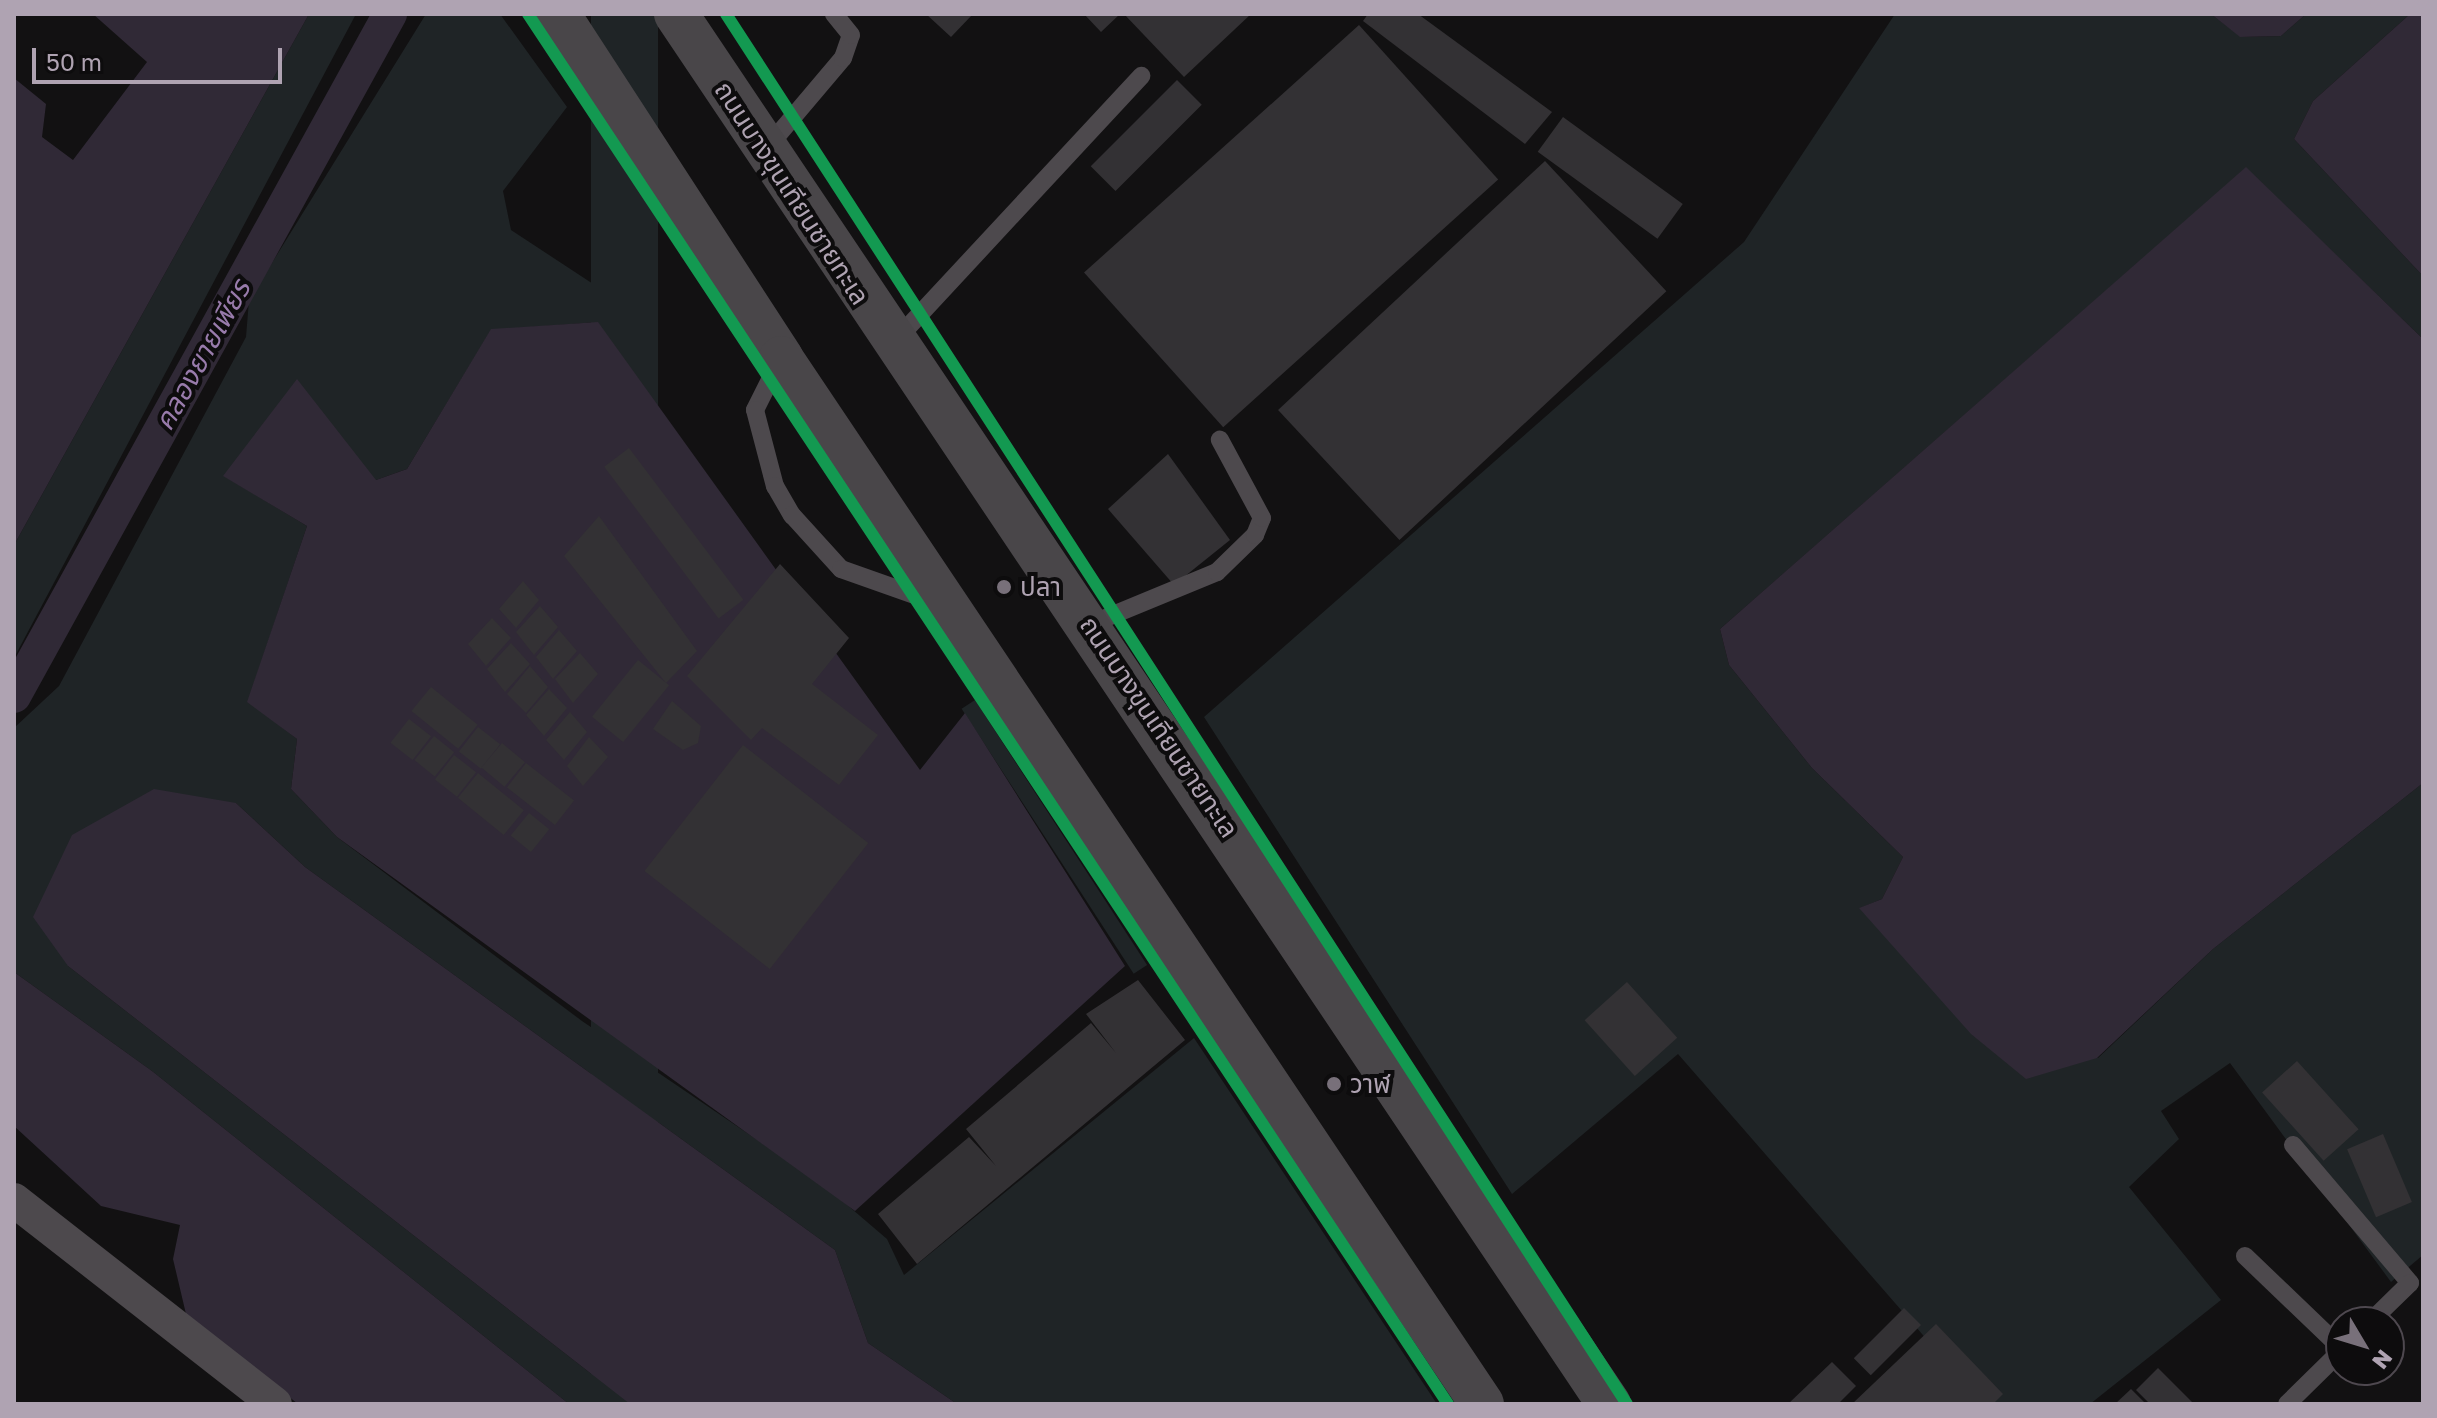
<!DOCTYPE html>
<html>
<head>
<meta charset="utf-8">
<style>
  body { margin:0 }
  #map { position:relative; width:2437px; height:1418px; overflow:hidden; background:#121112; font-family:"Golos Text","Noto Sans Thai",sans-serif }
  div>[style] { position:absolute }
  .green>* { inset:0; background:#1f2426; transform-origin:0 0 }
  .water>* { inset:0; background:#302936 }
  .canal>* { height:34px; margin:-17px; padding:0 17px; transform-origin:17px; border-radius:17px; background:#302936 }
  .building>* { inset:0; background:#333134; transform-origin:0 0 }
  .service>* { height:18px; margin:-9px; padding:0 9px; transform-origin:9px; border-radius:9px; background:#4d494d }
  .minor>* { height:34px; margin:-17px; padding:0 17px; transform-origin:17px; border-radius:17px; background:#4d494d }
  .secondary>* { height:44px; margin:-22px; padding:0 22px; transform-origin:22px; border-radius:22px; background:#494649 }
  .cycleway>* { height:12px; margin:-6px; padding:0 6px; transform-origin:6px; border-radius:6px; background:#139951 }
  .dots>* { width:22px; height:22px; translate:-50% -50%; box-sizing:border-box; border:4px solid #0d0c0d; border-radius:50% }
  span { translate:-50% -50%; white-space:nowrap; text-align:center; line-height:1.15; -webkit-text-stroke:8px #0d0c0d; paint-order:stroke }
  .street-label { font-size:26px; color:#afa3b2 }
  .poi-label { font-size:26px; color:#afa3b2 }
  .left { translate:0 -50%; text-align:left }
  .water-label { font-size:28px; color:#987bab; font-style:italic }
  .frame { position:absolute; inset:0; border:16px solid #afa3b2; pointer-events:none }
  .north { position:absolute; left:2325px; top:1306px; width:80px; height:80px; box-sizing:border-box; background:#0d0c0d; border:2px solid #4e484f; border-radius:50%; rotate:128deg; font-size:22px; font-weight:700; line-height:32px; text-align:center; color:#afa3b2 }
  .north::after { content:''; display:block; margin:auto; width:28px; height:36px; background:#78707a; clip-path:polygon(50% 0,100% 100%,50% 72%,0 100%) }
  .scale { position:absolute; left:32px; top:48px; width:250px; height:36px; box-sizing:border-box; border:4px solid #afa3b2; border-top:0; padding-left:10px; font-size:24px; line-height:28px; white-space:nowrap; color:#afa3b2; -webkit-text-stroke:6px #0d0c0d; paint-order:stroke }
</style>
</head>
<body>
<div id="map">
  <div class="green">
    <i style="clip-path:polygon(309px 14px,356px 14px,14px 658px,14px 545px)"></i>
    <i style="clip-path:polygon(426px 14px,500px 14px,567px 107px,503px 191px,511px 230px,616px 299px,598px 322px,491px 330px,407px 469px,376px 480px,224px 476px,307px 526px,248px 701px,297px 739px,291px 789px,337px 837px,582px 1021px,825px 1186px,887px 1239px,904px 1275px,1194px 1038px,1437px 1404px,957px 1404px,868px 1343px,835px 1250px,305px 867px,236px 803px,68px 966px,630px 1404px,569px 1404px,152px 1071px,14px 972px,14px 728px,59px 686px,246px 337px,249px 300px)"></i>
    <i style="left:591px;top:14px;width:67px;height:1669px"></i>
    <i style="clip-path:polygon(1895px 14px,2211px 14px,2241px 37px,2281px 36px,2306px 14px,2410px 14px,2313px 101px,2294px 139px,2423px 276px,2423px 339px,2246px 168px,1720px 629px,1729px 665px,1812px 768px,1903px 857px,1882px 899px,1860px 908px,2098px 1058px,2213px 949px,2423px 783px,2423px 1255px,2391px 1282px,2230px 1063px,2161px 1111px,2179px 1139px,2129px 1187px,2221px 1300px,2090px 1404px,1983px 1404px,1678px 1054px,1512px 1194px,1204px 717px,1744px 242px)"></i>
    <i style="left:975px;top:700px;width:316px;height:16px;rotate:57deg"></i>
  </div>
  <div class="water">
    <i style="clip-path:polygon(93px 14px,309px 14px,14px 545px,14px 78px,46px 104px,42px 137px,73px 160px,147px 62px)"></i>
    <i style="clip-path:polygon(2211px 14px,2306px 14px,2281px 36px,2240px 37px)"></i>
    <i style="clip-path:polygon(2410px 14px,2423px 14px,2423px 276px,2294px 139px,2313px 101px)"></i>
    <i style="clip-path:polygon(2246px 167px,2423px 339px,2423px 783px,2213px 949px,2097px 1058px,2026px 1079px,1971px 1034px,1859px 908px,1882px 899px,1903px 857px,1812px 768px,1729px 665px,1720px 629px)"></i>
    <i style="clip-path:polygon(598px 322px,920px 770px,965px 713px,1125px 966px,855px 1211px,337px 837px,291px 789px,297px 739px,247px 702px,307px 526px,223px 476px,297px 379px,376px 480px,407px 469px,491px 329px)"></i>
    <i style="clip-path:polygon(154px 789px,236px 803px,305px 867px,835px 1250px,868px 1343px,957px 1404px,630px 1404px,68px 966px,33px 917px,72px 835px)"></i>
    <i style="clip-path:polygon(14px 972px,152px 1071px,569px 1404px,298px 1404px,186px 1314px,173px 1259px,180px 1225px,101px 1206px,14px 1126px)"></i>
  </div>
  <div class="canal">
    <i style="left:14px;top:696px;width:779px;rotate:-61.13deg"></i>
  </div>
  <div class="building">
    <i style="clip-path:polygon(926px 14px,973px 14px,951px 37px)"></i>
    <i style="clip-path:polygon(1084px 14px,1120px 14px,1101px 32px)"></i>
    <i style="clip-path:polygon(1124px 14px,1251px 14px,1184px 77px)"></i>
    <i style="clip-path:polygon(1368px 14px,1418px 14px,1552px 112px,1525px 144px,1363px 21px)"></i>
    <i style="left:1359px;top:25px;width:208px;height:370px;rotate:48deg"></i>
    <i style="left:1177px;top:80px;width:35px;height:122px;rotate:45deg"></i>
    <i style="left:1563px;top:117px;width:148px;height:43px;rotate:36deg"></i>
    <i style="left:1545px;top:161px;width:178px;height:365px;rotate:47deg"></i>
    <i style="left:629px;top:448px;width:190px;height:31px;rotate:53deg"></i>
    <i style="clip-path:polygon(1168px 454px,1230px 540px,1174px 585px,1108px 509px)"></i>
    <i style="clip-path:polygon(599px 516px,697px 651px,666px 683px,564px 556px)"></i>
    <i style="clip-path:polygon(780px 564px,849px 638px,812px 684px,878px 735px,839px 785px,762px 728px,751px 740px,687px 676px)"></i>
    <i style="clip-path:polygon(523px 581px,539px 600px,516px 628px,499px 609px)"></i>
    <i style="clip-path:polygon(540px 606px,558px 627px,534px 655px,516px 632px)"></i>
    <i style="clip-path:polygon(492px 618px,511px 638px,486px 666px,468px 644px)"></i>
    <i style="clip-path:polygon(559px 630px,577px 651px,553px 679px,536px 657px)"></i>
    <i style="clip-path:polygon(511px 643px,530px 664px,505px 692px,487px 669px)"></i>
    <i style="clip-path:polygon(580px 653px,598px 674px,573px 703px,555px 679px)"></i>
    <i style="left:638px;top:660px;width:40px;height:73px;rotate:39deg"></i>
    <i style="clip-path:polygon(530px 666px,548px 687px,526px 713px,507px 694px)"></i>
    <i style="left:431px;top:687px;width:60px;height:31px;rotate:39deg"></i>
    <i style="clip-path:polygon(549px 689px,567px 708px,544px 736px,526px 715px)"></i>
    <i style="clip-path:polygon(672px 701px,701px 726px,698px 743px,683px 750px,653px 729px)"></i>
    <i style="clip-path:polygon(570px 712px,587px 732px,564px 760px,546px 740px)"></i>
    <i style="left:409px;top:719px;width:28px;height:30px;rotate:38deg"></i>
    <i style="left:478px;top:727px;width:28px;height:31px;rotate:38deg"></i>
    <i style="left:434px;top:736px;width:26px;height:31px;rotate:39deg"></i>
    <i style="clip-path:polygon(589px 737px,608px 757px,583px 786px,567px 766px)"></i>
    <i style="left:502px;top:743px;width:30px;height:32px;rotate:40deg"></i>
    <i style="left:743px;top:745px;width:159px;height:160px;rotate:38deg"></i>
    <i style="left:454px;top:755px;width:28px;height:31px;rotate:38deg"></i>
    <i style="left:526px;top:763px;width:61px;height:31px;rotate:38deg"></i>
    <i style="left:478px;top:773px;width:59px;height:32px;rotate:39deg"></i>
    <i style="left:529px;top:813px;width:26px;height:29px;rotate:39deg"></i>
    <i style="clip-path:polygon(1138px 980px,1185px 1040px,917px 1264px,878px 1214px,969px 1137px,996px 1166px,966px 1129px,1091px 1023px,1116px 1053px,1086px 1014px)"></i>
    <i style="left:1627px;top:982px;width:75px;height:57px;rotate:48deg"></i>
    <i style="left:2297px;top:1061px;width:92px;height:47px;rotate:48deg"></i>
    <i style="left:2383px;top:1134px;width:74px;height:39px;rotate:67deg"></i>
    <i style="left:1904px;top:1308px;width:24px;height:71px;rotate:45deg"></i>
    <i style="clip-path:polygon(1936px 1324px,2003px 1394px,1993px 1404px,1852px 1404px)"></i>
    <i style="clip-path:polygon(1832px 1362px,1856px 1386px,1838px 1404px,1788px 1404px)"></i>
    <i style="clip-path:polygon(2158px 1368px,2194px 1404px,2150px 1404px,2136px 1390px)"></i>
    <i style="clip-path:polygon(2131px 1389px,2146px 1404px,2115px 1404px)"></i>
  </div>
  <div class="service">
    <i style="left:766px;top:149px;width:119px;rotate:-49.8deg"></i>
    <i style="left:843px;top:58px;width:24px;rotate:-71deg"></i>
    <i style="left:851px;top:35px;width:27px;rotate:-129deg"></i>
    <i style="left:895px;top:341px;width:362px;rotate:-47.1deg"></i>
    <i style="left:781px;top:358px;width:58px;rotate:116.6deg"></i>
    <i style="left:755px;top:410px;width:79px;rotate:75.3deg"></i>
    <i style="left:775px;top:486px;width:34px;rotate:60deg"></i>
    <i style="left:792px;top:515px;width:73px;rotate:47.8deg"></i>
    <i style="left:841px;top:569px;width:102px;rotate:19.5deg"></i>
    <i style="left:1091px;top:624px;width:136px;rotate:-22.4deg"></i>
    <i style="left:1217px;top:572px;width:53px;rotate:-44.2deg"></i>
    <i style="left:1255px;top:535px;width:18px;rotate:-68deg"></i>
    <i style="left:1262px;top:518px;width:89px;rotate:-118.3deg"></i>
    <i style="left:2293px;top:1145px;width:181px;rotate:49.7deg"></i>
    <i style="left:2410px;top:1283px;width:56px;rotate:135.7deg"></i>
    <i style="left:2245px;top:1256px;width:133px;rotate:43.8deg"></i>
    <i style="left:2287px;top:1404px;width:76px;rotate:-44.5deg"></i>
  </div>
  <div class="minor">
    <i style="left:14px;top:1200px;width:331px;rotate:38deg"></i>
  </div>
  <div class="secondary">
    <i style="left:558px;top:14px;width:410px;rotate:57deg"></i>
    <i style="left:781px;top:358px;width:1259px;rotate:56.17deg"></i>
    <i style="left:676px;top:14px;width:1674px;rotate:56.13deg"></i>
  </div>
  <div class="cycleway">
    <i style="left:528px;top:14px;width:1667px;rotate:56.5deg"></i>
    <i style="left:726px;top:14px;width:1656px;rotate:57.05deg"></i>
  </div>
  <div class="dots">
    <i style="left:1004px;top:587px;background:#78707a"></i>
    <i style="left:1334px;top:1084px;background:#78707a"></i>
  </div>
  <div class="street-label">
    <span style="left:792px;top:193px;rotate:57deg">ถนนบางขุนเทียนชายทะเล</span>
    <span style="left:1159px;top:727px;rotate:56deg">ถนนบางขุนเทียนชายทะเล</span>
  </div>
  <div class="poi-label">
    <span class="left" style="left:1020px;top:587px">ปลา</span>
    <span class="left" style="left:1350px;top:1084px">วาฬ</span>
  </div>
  <div class="water-label">
    <span style="left:202px;top:355px;rotate:-61deg">คลองยายเพียร</span>
  </div>
  <div class="frame"></div>
  <div class="north">N</div>
  <div class="scale">50 m</div>
</div>
</body>
</html>
